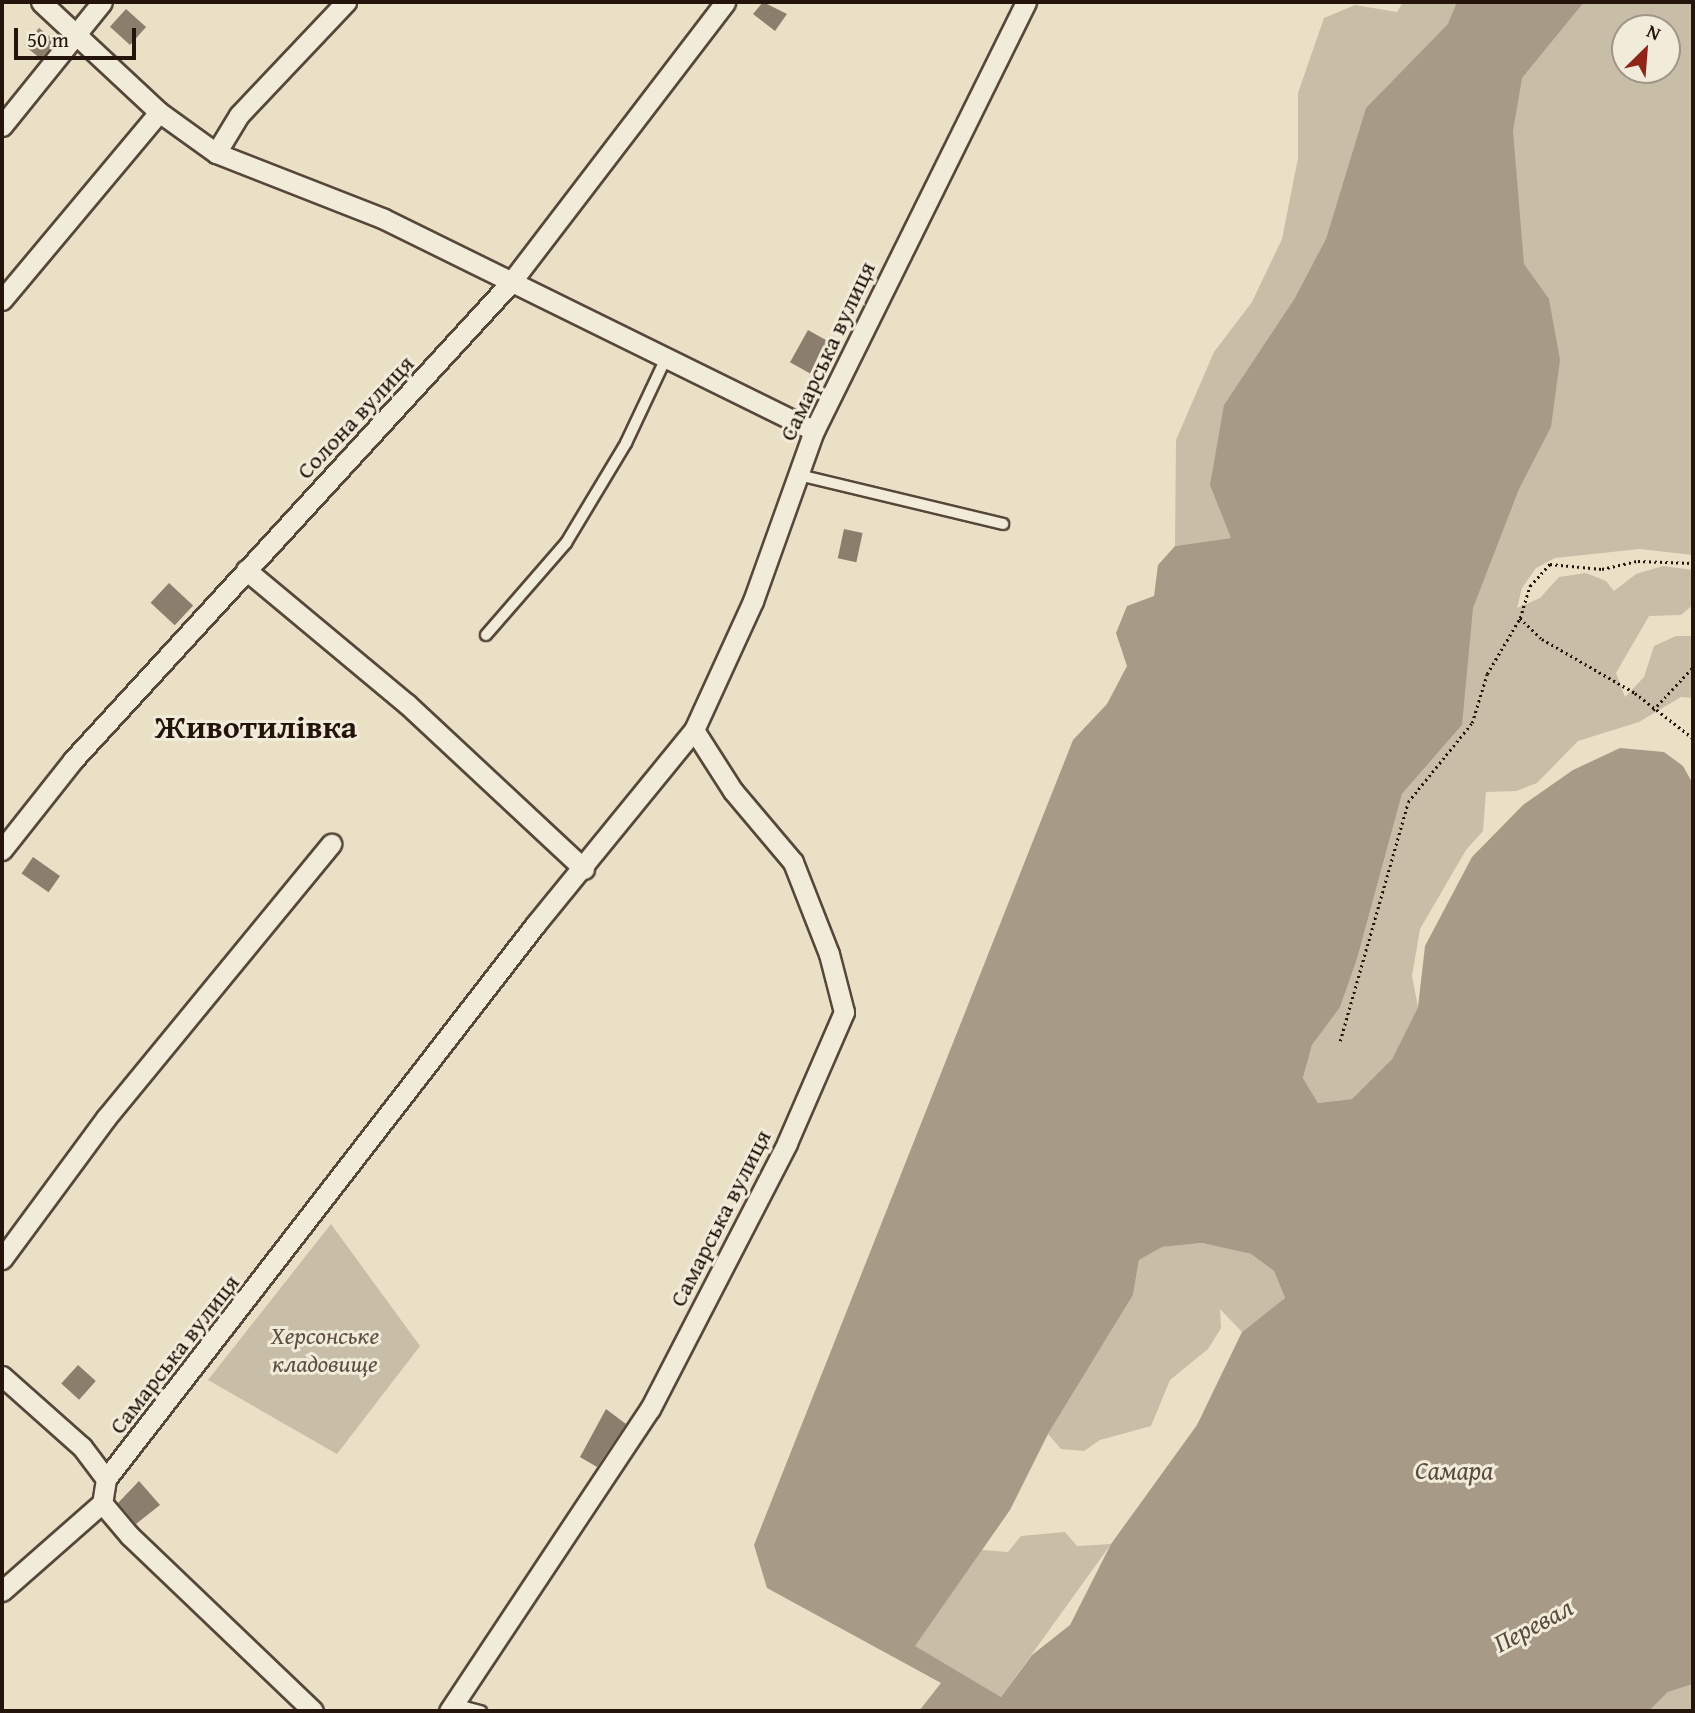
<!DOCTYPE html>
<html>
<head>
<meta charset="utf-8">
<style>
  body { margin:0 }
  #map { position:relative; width:1695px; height:1713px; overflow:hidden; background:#eae0c6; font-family:"Gentium Book Plus",serif }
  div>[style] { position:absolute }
  .green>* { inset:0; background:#c8bda6 }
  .water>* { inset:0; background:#a79b87 }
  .building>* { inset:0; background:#8b7e6d; transform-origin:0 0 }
  .path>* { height:2.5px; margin-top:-1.25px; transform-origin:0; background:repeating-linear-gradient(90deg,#24140c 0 2px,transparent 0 5.5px) }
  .roads { filter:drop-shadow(2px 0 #56473a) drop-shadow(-2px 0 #56473a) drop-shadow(0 2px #56473a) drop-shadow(0 -2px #56473a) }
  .lane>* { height:10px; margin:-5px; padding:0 5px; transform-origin:5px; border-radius:5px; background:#f1ebda }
  .street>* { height:19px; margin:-9.5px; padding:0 9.5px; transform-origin:9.5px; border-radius:9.5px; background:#f1ebda }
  span { translate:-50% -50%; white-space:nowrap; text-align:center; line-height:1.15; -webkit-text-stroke:6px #f1ebda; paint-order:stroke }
  .street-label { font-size:24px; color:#24140c }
  .park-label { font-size:24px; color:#5d4f42; font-style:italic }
  .water-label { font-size:26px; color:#584a3d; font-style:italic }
  .district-label { font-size:32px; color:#24140c; font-weight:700 }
  .frame { position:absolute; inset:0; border:4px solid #24140c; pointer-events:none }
  .north { position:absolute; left:1611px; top:14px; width:70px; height:70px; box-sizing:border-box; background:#f1ebda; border:2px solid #9f9588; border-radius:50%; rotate:25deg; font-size:19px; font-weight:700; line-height:28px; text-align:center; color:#24140c }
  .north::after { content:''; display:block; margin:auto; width:24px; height:32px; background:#8f2418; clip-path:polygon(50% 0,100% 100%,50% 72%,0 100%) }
  .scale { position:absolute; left:14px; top:28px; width:122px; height:32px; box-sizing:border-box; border:4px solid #24140c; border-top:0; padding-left:9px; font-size:21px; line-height:24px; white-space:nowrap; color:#24140c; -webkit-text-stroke:5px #f1ebda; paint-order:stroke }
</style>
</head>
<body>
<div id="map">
  <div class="green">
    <i style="clip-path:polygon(evenodd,1403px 2px,1693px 2px,1693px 555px,1640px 549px,1555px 558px,1536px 568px,1522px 588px,1517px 608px,1540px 598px,1559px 577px,1586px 573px,1606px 581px,1614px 591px,1636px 574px,1663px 566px,1693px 570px,1693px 605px,1681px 615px,1649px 616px,1616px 673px,1625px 697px,1644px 677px,1654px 646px,1676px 636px,1693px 636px,1693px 698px,1681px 697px,1639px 722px,1578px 741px,1537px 783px,1516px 791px,1486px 792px,1483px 831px,1466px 850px,1420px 929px,1412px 976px,1418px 1007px,1392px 1059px,1352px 1099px,1318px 1103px,1303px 1078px,1312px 1045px,1340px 1006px,1357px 959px,1402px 794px,1462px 725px,1231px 538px,1175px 546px,1176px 440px,1214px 352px,1252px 302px,1282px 239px,1298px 158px,1298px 93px,1324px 18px,1355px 5px,1397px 12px,1403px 2px,1625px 28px,1667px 28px,1667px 70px,1625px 70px,1625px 28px)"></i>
    <i style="clip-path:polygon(331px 1224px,420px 1346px,337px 1454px,208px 1380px)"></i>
    <i style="clip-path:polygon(1202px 1243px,1251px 1254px,1274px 1271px,1285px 1298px,1242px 1332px,1220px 1309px,1221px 1328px,1208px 1349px,1170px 1380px,1151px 1426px,1100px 1440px,1084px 1451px,1061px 1449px,1048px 1434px,1133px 1295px,1139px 1260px,1161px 1247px)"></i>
    <i style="clip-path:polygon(1065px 1532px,1077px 1546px,1111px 1544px,1001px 1697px,914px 1646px,982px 1550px,1008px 1552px,1021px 1536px)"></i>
    <i style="clip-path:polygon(1693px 1684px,1693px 1711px,1649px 1711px,1668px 1692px)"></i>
  </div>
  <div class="water">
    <i style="clip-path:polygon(evenodd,1457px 2px,1584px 2px,1522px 78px,1513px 131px,1524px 264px,1549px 299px,1560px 360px,1551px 427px,1519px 489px,1473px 608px,1462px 725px,1402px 794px,1357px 959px,1340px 1007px,1312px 1045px,1303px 1078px,1318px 1103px,1352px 1099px,1392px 1059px,1418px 1007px,1425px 946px,1472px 857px,1523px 805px,1573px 770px,1620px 748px,1664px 752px,1683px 766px,1693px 784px,1693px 1684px,1668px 1692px,1649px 1711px,919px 1711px,941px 1683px,767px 1588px,754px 1545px,1073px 740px,1107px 704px,1127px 666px,1116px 633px,1127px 606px,1154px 596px,1158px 565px,1175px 546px,1231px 538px,1210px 485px,1224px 405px,1295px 298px,1326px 239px,1366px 108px,1448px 24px,1457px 2px,1202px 1243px,1251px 1254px,1274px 1271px,1285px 1298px,1242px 1332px,1197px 1425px,1111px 1544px,1070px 1625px,1032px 1655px,1001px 1697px,915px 1646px,1010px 1510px,1048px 1434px,1133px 1295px,1139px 1260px,1162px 1247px,1202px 1243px)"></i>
  </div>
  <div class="building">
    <i style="clip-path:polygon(763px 2px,787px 14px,775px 31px,753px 14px)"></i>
    <i style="left:126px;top:9px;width:27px;height:24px;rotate:42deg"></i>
    <i style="left:39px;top:28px;width:21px;height:23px;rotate:39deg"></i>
    <i style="left:808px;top:330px;width:23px;height:37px;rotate:29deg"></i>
    <i style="left:844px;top:529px;width:19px;height:30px;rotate:12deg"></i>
    <i style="left:169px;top:583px;width:33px;height:27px;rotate:43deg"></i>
    <i style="left:33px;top:857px;width:33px;height:20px;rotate:35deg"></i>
    <i style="left:78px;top:1365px;width:24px;height:25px;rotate:42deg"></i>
    <i style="clip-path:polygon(606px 1409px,626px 1424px,597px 1467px,580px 1457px)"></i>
    <i style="clip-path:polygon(139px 1481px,160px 1505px,136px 1524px,118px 1503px)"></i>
  </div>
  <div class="path">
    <i style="left:1520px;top:618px;width:30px;rotate:44deg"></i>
    <i style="left:1542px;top:639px;width:108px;rotate:30.1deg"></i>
    <i style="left:1635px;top:693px;width:73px;rotate:37.8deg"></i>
    <i style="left:1653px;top:710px;width:59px;rotate:-47.1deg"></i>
    <i style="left:1340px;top:1041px;width:248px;rotate:-74.1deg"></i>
    <i style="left:1408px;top:802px;width:102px;rotate:-51deg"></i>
    <i style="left:1472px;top:723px;width:51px;rotate:-73deg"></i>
    <i style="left:1487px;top:674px;width:65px;rotate:-59.5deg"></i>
    <i style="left:1520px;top:618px;width:34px;rotate:-73deg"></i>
    <i style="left:1530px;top:586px;width:30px;rotate:-48deg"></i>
    <i style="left:1550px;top:564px;width:52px;rotate:5.5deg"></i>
    <i style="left:1602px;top:569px;width:37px;rotate:-13deg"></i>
    <i style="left:1638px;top:561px;width:55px;rotate:2.1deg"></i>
  </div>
  <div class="roads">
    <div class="lane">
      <i style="left:799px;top:475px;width:210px;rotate:13.5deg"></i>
      <i style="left:486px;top:635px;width:122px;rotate:-49deg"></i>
      <i style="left:566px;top:543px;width:117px;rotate:-59deg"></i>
      <i style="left:626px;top:443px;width:92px;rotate:-64.8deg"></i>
      <i style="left:454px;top:1704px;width:28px;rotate:15deg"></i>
    </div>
    <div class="street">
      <i style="left:41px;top:2px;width:161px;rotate:43deg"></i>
      <i style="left:159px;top:112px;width:70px;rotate:35.7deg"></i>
      <i style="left:216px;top:153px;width:180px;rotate:21.4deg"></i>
      <i style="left:384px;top:219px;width:479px;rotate:26.2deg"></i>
      <i style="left:2px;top:126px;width:159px;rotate:-51.1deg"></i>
      <i style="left:216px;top:153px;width:44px;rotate:-58.8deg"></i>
      <i style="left:239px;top:115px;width:156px;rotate:-46.6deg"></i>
      <i style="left:2px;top:300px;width:245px;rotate:-50.1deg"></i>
      <i style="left:246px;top:570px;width:209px;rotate:39.8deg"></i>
      <i style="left:407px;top:704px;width:242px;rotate:43deg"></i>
      <i style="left:2px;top:850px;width:115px;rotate:-51.7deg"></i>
      <i style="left:73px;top:760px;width:650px;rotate:-47.49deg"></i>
      <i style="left:512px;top:281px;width:351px;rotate:-52.6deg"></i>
      <i style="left:2px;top:1259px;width:175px;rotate:-53.6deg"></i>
      <i style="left:106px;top:1118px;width:355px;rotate:-50.6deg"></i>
      <i style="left:2px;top:1376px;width:107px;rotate:41.6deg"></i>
      <i style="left:82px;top:1447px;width:40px;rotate:53deg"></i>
      <i style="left:106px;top:1479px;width:24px;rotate:99deg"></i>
      <i style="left:102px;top:1503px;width:43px;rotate:49.7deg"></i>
      <i style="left:130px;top:1536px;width:253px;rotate:43.7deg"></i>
      <i style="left:106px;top:1479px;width:701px;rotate:-52.25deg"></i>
      <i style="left:535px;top:925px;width:252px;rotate:-50.8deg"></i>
      <i style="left:694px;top:730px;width:142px;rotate:-65.4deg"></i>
      <i style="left:753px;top:601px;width:181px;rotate:-70.3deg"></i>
      <i style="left:814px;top:431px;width:479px;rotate:-63.7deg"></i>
      <i style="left:2px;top:1591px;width:133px;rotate:-41.3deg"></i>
      <i style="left:449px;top:1711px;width:363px;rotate:-56.4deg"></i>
      <i style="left:650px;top:1409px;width:299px;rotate:-62.7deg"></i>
      <i style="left:787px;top:1143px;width:143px;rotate:-66.5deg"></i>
      <i style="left:844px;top:1012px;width:60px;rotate:-104.5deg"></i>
      <i style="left:829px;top:954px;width:99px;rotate:-111.4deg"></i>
      <i style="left:793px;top:862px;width:93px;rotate:-130.2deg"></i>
      <i style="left:733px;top:791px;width:72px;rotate:-122.6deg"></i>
    </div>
  </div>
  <div class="street-label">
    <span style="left:827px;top:351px;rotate:-65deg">Самарська вулиця</span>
    <span style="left:355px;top:417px;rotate:-47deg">Солона вулиця</span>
    <span style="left:720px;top:1218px;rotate:-63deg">Самарська вулиця</span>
    <span style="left:174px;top:1354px;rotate:-52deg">Самарська вулиця</span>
  </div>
  <div class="park-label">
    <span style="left:325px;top:1350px">Херсонське<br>кладовище</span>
  </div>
  <div class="water-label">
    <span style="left:1454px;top:1470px">Самара</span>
    <span style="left:1533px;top:1625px;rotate:-28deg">Перевал</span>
  </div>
  <div class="district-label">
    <span style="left:256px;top:727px">Животилівка</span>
  </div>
  <div class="frame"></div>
  <div class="north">N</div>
  <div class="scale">50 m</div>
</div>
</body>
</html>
